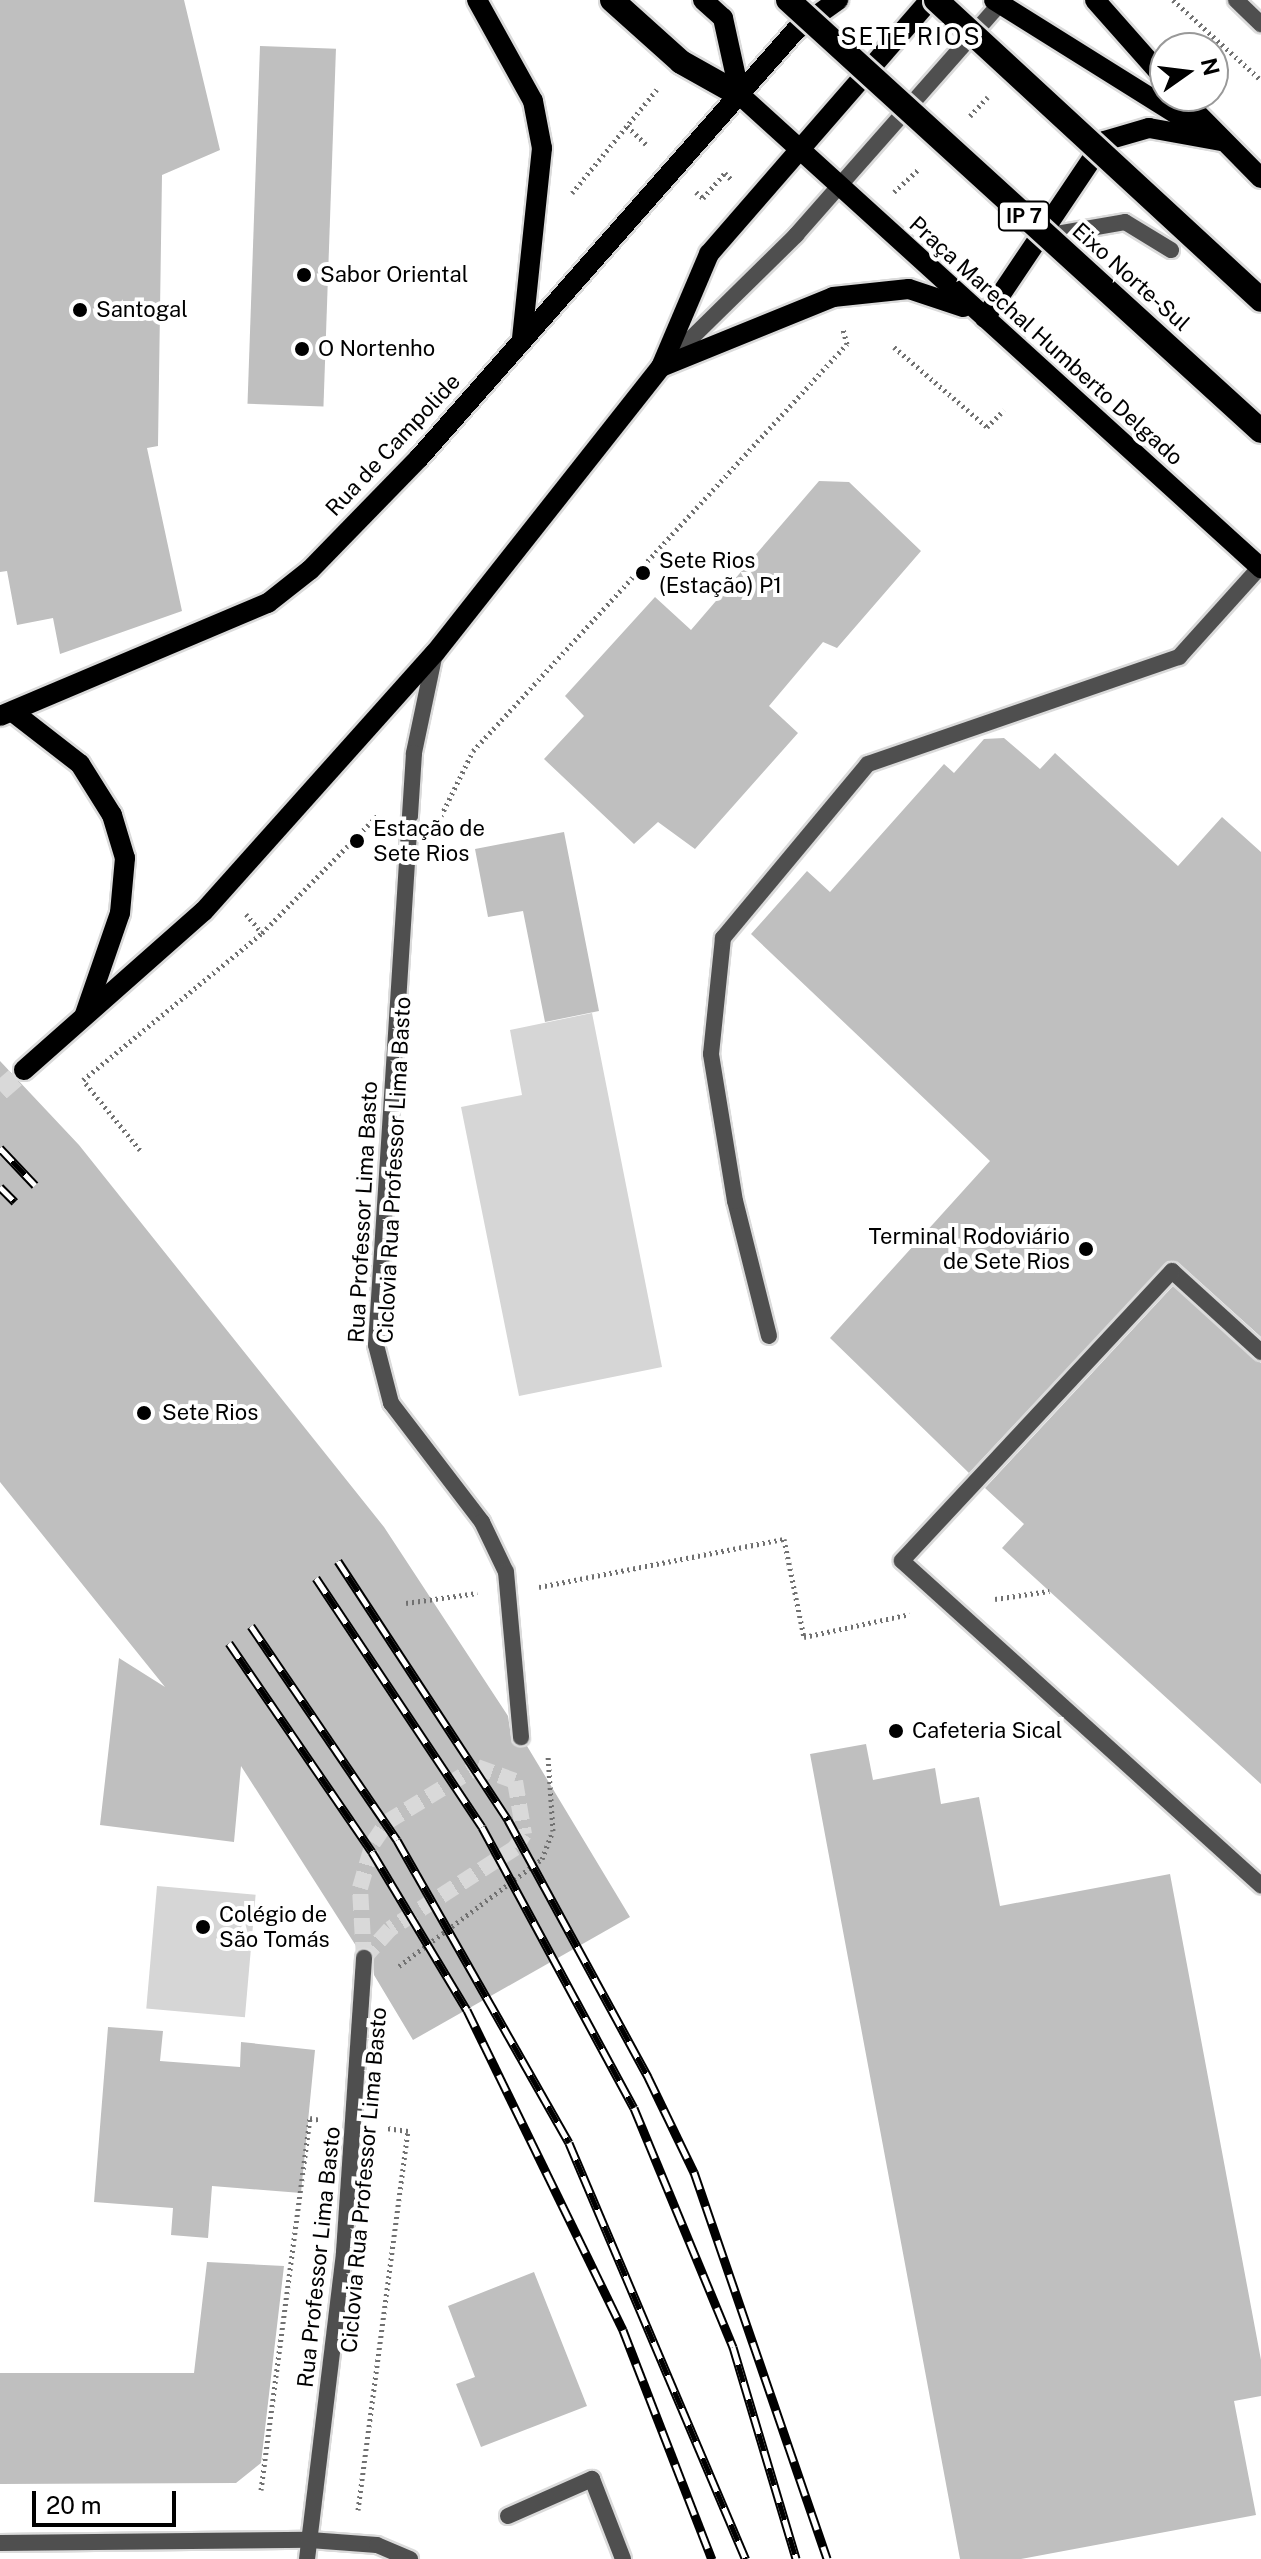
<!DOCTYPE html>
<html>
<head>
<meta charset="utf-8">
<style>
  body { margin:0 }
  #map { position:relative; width:1261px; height:2559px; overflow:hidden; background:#fff; font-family:"Public Sans",sans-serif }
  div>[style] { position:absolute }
  .green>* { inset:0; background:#d6d6d6; transform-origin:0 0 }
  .building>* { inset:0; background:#bfbfbf; transform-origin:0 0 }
  .street-tunnel>* { height:16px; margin-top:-8px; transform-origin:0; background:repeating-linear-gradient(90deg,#d9d9d9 0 16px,transparent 0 24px) }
  .primary-tunnel>* { height:20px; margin-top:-10px; transform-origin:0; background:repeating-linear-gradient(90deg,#d9d9d9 0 20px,transparent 0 30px) }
  .path>* { height:5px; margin-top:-2.5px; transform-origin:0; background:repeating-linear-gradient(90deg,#717171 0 2px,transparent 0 6px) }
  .roads { filter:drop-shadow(2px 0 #dbdbdb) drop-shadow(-2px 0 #dbdbdb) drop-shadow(0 2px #dbdbdb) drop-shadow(0 -2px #dbdbdb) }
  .lane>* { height:16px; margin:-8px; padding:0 8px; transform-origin:8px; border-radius:8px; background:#4f4f4f }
  .street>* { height:16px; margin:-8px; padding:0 8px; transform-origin:8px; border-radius:8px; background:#4f4f4f }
  .primary>* { height:20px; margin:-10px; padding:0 10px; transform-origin:10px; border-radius:10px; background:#000 }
  .highway>* { height:24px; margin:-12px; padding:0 12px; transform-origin:12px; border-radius:12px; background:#000 }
  .rail>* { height:9px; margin-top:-4.5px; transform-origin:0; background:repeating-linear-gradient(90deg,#fff 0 18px,#000 0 36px); box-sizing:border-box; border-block:2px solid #000 }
  .bridges { filter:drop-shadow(2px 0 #dbdbdb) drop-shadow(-2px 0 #dbdbdb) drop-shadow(0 2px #dbdbdb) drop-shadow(0 -2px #dbdbdb) }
  .highway-bridge>* { height:24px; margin:-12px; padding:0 12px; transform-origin:12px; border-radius:12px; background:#000 }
  .dots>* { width:22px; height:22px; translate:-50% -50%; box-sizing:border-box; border:4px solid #fff; border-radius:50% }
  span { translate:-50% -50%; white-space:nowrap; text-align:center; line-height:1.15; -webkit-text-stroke:8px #fff; paint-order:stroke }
  .shield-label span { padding:2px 6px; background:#fff; border:2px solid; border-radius:6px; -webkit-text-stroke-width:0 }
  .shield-label { font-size:20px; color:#000; font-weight:700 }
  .poi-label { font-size:22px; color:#000 }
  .left { translate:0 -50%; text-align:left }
  .right { translate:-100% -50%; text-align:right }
  .street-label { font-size:22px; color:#000 }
  .neighbourhood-label { font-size:24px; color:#000; letter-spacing:2px }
  .north { position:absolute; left:1149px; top:32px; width:80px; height:80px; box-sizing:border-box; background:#fff; border:2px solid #999; border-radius:50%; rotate:76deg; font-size:22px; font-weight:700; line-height:32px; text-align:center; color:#000 }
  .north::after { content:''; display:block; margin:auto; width:28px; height:36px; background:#000; clip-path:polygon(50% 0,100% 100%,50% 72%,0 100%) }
  .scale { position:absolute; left:32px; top:2491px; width:144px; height:36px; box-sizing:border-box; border:4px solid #000; border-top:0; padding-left:10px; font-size:24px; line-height:28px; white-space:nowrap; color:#000; -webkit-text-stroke:6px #fff; paint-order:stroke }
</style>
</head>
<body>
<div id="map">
  <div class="green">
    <i style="clip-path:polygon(592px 1013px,662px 1367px,519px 1396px,461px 1107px,522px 1095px,510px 1030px)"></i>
    <i style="left:157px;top:1886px;width:99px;height:123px;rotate:5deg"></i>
  </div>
  <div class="building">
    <i style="clip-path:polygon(0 0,184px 0,220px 150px,162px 175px,158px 446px,147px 448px,182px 611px,60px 654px,53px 618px,17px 625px,7px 571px,0 572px)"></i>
    <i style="left:260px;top:46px;width:76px;height:358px;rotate:2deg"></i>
    <i style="clip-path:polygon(819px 481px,849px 482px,921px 551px,837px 648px,823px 642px,769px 706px,798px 733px,695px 849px,658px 822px,634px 844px,544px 759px,584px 716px,565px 696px,655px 597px,691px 630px)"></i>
    <i style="clip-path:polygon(1004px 738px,1040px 769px,1055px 753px,1178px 866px,1222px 817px,1261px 852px,1261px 1337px,1179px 1263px,1168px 1261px,969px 1473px,830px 1338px,990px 1161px,751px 934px,807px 871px,830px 892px,944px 764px,954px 773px,984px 739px)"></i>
    <i style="clip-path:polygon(564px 832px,599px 1011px,545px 1022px,523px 911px,488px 917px,475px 849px)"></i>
    <i style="clip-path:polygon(0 1061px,79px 1145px,384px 1527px,508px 1716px,512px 1743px,527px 1746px,630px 1917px,413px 2040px,374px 1975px,373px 1952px,358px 1949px,241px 1766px,234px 1842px,100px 1825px,119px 1658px,165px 1687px,0 1482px)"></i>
    <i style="clip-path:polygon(1173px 1286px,1261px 1363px,1261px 1784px,1002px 1548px,1024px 1524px,985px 1488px)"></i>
    <i style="clip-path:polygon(866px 1744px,873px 1780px,935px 1768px,941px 1804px,979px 1797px,1000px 1906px,1170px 1874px,1261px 2360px,1261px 2396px,1234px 2401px,1256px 2515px,1021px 2559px,960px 2559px,810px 1754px)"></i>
    <i style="clip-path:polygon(108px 2027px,163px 2031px,160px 2061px,240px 2067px,241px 2042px,315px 2050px,301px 2193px,212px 2186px,208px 2238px,171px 2235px,173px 2208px,94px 2202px)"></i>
    <i style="clip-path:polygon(207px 2262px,284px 2266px,261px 2463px,236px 2483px,0 2484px,0 2373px,194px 2373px)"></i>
    <i style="clip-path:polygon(534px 2272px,587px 2406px,481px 2447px,456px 2384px,475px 2377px,448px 2306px)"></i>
  </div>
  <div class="street-tunnel">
    <i style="left:477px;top:1767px;width:40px;rotate:20.2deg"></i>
    <i style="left:515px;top:1781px;width:54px;rotate:80.4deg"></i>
    <i style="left:524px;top:1834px;width:17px;rotate:123deg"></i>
    <i style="left:515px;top:1848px;width:149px;rotate:147.1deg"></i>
    <i style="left:390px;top:1929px;width:39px;rotate:132deg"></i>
    <i style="left:364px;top:1958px;width:70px;rotate:-93.3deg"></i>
    <i style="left:360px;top:1888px;width:47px;rotate:-73.9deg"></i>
    <i style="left:373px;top:1843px;width:25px;rotate:-56deg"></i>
    <i style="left:387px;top:1822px;width:105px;rotate:-31.4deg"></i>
  </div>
  <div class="primary-tunnel">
    <i style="left:0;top:1091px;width:32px;rotate:-41deg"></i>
  </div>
  <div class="path">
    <i style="left:1173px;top:0;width:119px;rotate:42.3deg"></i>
    <i style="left:970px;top:116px;width:26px;rotate:-47deg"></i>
    <i style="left:627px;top:126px;width:29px;rotate:44deg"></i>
    <i style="left:696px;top:192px;width:9px;rotate:41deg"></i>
    <i style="left:703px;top:198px;width:33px;rotate:-49deg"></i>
    <i style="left:725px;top:173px;width:8px;rotate:45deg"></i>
    <i style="left:894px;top:192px;width:34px;rotate:-43deg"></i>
    <i style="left:572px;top:193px;width:134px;rotate:-50.7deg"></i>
    <i style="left:894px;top:347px;width:123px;rotate:40.7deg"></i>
    <i style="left:987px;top:427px;width:24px;rotate:-45deg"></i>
    <i style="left:441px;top:816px;width:72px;rotate:-63.8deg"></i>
    <i style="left:473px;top:751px;width:553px;rotate:-47.42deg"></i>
    <i style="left:847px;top:344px;width:16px;rotate:-105deg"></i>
    <i style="left:246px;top:914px;width:25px;rotate:50deg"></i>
    <i style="left:262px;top:933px;width:167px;rotate:-45.5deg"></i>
    <i style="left:140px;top:1150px;width:90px;rotate:-129.2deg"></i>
    <i style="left:83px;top:1080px;width:232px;rotate:-39.4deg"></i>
    <i style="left:539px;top:1587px;width:250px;rotate:-11.1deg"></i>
    <i style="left:784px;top:1539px;width:100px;rotate:78.5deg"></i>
    <i style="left:804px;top:1637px;width:108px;rotate:-12.2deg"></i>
    <i style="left:995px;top:1599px;width:55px;rotate:-8.4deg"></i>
    <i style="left:406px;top:1603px;width:72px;rotate:-8deg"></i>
    <i style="left:399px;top:1966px;width:179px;rotate:-36.8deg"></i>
    <i style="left:542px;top:1859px;width:30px;rotate:-69deg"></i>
    <i style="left:553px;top:1831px;width:75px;rotate:-93.8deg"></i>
    <i style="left:261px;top:2490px;width:375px;rotate:-82.5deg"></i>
    <i style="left:310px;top:2118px;width:10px;rotate:11deg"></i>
    <i style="left:358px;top:2510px;width:382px;rotate:-82.5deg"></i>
    <i style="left:408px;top:2131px;width:22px;rotate:-172deg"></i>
  </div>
  <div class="roads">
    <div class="lane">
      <i style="left:1236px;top:0;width:35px;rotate:44deg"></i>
      <i style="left:1039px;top:237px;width:87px;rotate:-9.9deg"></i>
      <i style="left:1125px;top:222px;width:54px;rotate:31.3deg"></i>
      <i style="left:668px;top:361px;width:180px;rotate:-44.5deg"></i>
      <i style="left:796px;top:235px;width:313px;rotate:-48.6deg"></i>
      <i style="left:435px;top:653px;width:102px;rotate:101.9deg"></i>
      <i style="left:414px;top:753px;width:593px;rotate:93.67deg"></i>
      <i style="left:376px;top:1345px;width:60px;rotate:75.5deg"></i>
      <i style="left:391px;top:1403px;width:150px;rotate:52.6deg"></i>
      <i style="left:482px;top:1522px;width:55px;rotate:64.4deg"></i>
      <i style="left:506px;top:1572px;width:166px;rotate:84.8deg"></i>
      <i style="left:769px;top:1336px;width:139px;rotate:-104.1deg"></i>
      <i style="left:735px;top:1201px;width:149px;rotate:-99.3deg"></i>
      <i style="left:711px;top:1054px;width:117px;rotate:-84.1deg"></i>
      <i style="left:723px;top:938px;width:226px;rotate:-50.2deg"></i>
      <i style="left:868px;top:764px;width:329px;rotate:-19deg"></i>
      <i style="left:1179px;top:657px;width:121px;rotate:-48deg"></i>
      <i style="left:1261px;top:1352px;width:120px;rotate:-137.7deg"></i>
      <i style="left:1172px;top:1271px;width:396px;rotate:133deg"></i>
      <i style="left:902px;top:1561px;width:484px;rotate:42.1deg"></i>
      <i style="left:508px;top:2516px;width:92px;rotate:-23.8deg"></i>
      <i style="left:592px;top:2479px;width:86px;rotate:68.8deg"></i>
      <i style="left:310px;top:2540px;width:67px;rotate:4.3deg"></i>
      <i style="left:377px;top:2545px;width:36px;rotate:23deg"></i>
    </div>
    <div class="street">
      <i style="left:0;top:2543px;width:310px;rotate:-0.6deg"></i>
      <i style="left:307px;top:2559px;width:309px;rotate:-83.1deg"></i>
      <i style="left:344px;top:2252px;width:295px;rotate:-86.1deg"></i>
    </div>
    <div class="primary">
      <i style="left:477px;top:0;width:115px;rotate:61deg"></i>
      <i style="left:533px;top:101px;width:48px;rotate:79.2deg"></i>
      <i style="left:542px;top:148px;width:192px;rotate:96deg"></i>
      <i style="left:703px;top:0;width:27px;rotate:42deg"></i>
      <i style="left:723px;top:18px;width:79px;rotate:77.6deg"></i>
      <i style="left:994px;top:0;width:248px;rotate:32deg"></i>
      <i style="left:1095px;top:0;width:106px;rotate:48.5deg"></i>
      <i style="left:740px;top:95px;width:704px;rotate:42.24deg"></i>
      <i style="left:1180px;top:96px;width:115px;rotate:45.4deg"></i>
      <i style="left:985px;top:318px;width:213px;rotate:-56.1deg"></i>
      <i style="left:1104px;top:141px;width:47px;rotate:-16.1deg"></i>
      <i style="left:1149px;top:128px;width:73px;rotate:10.2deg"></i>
      <i style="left:661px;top:367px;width:186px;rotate:-22.1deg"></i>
      <i style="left:833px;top:297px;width:76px;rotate:-6deg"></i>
      <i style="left:909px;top:289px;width:57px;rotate:18.4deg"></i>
      <i style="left:13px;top:712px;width:85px;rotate:37.8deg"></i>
      <i style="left:80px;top:764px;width:60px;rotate:57.9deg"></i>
      <i style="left:112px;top:815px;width:45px;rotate:73.2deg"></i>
      <i style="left:125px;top:858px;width:55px;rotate:95.2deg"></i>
      <i style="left:120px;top:913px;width:107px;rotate:109.1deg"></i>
      <i style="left:0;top:716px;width:291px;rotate:-22.9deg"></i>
      <i style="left:268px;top:603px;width:53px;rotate:-38.2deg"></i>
      <i style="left:310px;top:570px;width:156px;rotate:-45.8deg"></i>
      <i style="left:419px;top:458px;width:570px;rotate:-48.63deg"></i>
      <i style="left:796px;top:30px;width:52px;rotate:-35.5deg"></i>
      <i style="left:24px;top:1070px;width:240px;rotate:-41.5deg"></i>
      <i style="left:204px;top:911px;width:346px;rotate:-48.2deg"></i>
      <i style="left:435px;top:653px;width:365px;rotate:-51.7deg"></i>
      <i style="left:661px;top:367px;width:123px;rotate:-67deg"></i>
      <i style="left:709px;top:254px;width:337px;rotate:-49deg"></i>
    </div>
    <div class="highway">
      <i style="left:612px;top:0;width:93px;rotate:41.9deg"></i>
      <i style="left:681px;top:62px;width:68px;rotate:29.2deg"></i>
    </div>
  </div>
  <div class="rail">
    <i style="left:0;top:1148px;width:51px;rotate:46.6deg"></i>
    <i style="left:0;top:1187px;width:21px;rotate:45deg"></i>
    <i style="left:338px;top:1561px;width:310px;rotate:56.7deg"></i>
    <i style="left:508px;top:1820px;width:293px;rotate:61.4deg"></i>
    <i style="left:648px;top:2077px;width:106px;rotate:64.2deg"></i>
    <i style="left:694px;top:2172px;width:409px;rotate:71deg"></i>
    <i style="left:316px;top:1578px;width:299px;rotate:56.3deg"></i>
    <i style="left:482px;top:1827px;width:319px;rotate:61.6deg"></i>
    <i style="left:634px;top:2108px;width:259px;rotate:67.5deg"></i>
    <i style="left:733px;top:2347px;width:221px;rotate:73.4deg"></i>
    <i style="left:251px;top:1626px;width:259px;rotate:55.7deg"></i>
    <i style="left:397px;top:1840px;width:348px;rotate:60.4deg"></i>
    <i style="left:569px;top:2143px;width:452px;rotate:67deg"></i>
    <i style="left:229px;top:1643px;width:253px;rotate:55.6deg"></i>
    <i style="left:372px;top:1852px;width:184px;rotate:59deg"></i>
    <i style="left:467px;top:2010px;width:356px;rotate:64deg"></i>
    <i style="left:623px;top:2330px;width:246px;rotate:68.8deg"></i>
  </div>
  <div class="bridges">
    <div class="highway-bridge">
      <i style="left:788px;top:0;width:640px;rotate:42.34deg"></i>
      <i style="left:936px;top:0;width:442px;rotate:42.7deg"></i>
    </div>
  </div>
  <div class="dots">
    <i style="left:304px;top:275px;background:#000"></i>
    <i style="left:80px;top:310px;background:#000"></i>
    <i style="left:302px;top:349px;background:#000"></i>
    <i style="left:643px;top:573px;background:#000"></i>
    <i style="left:357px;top:841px;background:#000"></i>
    <i style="left:1086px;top:1249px;background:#000"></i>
    <i style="left:144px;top:1413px;background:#000"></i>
    <i style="left:896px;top:1731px;background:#000"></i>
    <i style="left:203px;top:1927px;background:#000"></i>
  </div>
  <div class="shield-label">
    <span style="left:1024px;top:216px">IP 7</span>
  </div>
  <div class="poi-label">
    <span class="left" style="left:320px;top:275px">Sabor Oriental</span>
    <span class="left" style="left:96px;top:310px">Santogal</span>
    <span class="left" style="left:318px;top:349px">O Nortenho</span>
    <span class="left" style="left:659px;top:573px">Sete Rios<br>(Estação) P1</span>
    <span class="left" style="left:373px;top:841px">Estação de<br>Sete Rios</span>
    <span class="right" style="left:1070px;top:1249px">Terminal Rodoviário<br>de Sete Rios</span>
    <span class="left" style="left:162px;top:1413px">Sete Rios</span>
    <span class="left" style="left:912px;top:1731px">Cafeteria Sical</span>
    <span class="left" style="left:219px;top:1927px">Colégio de<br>São Tomás</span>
  </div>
  <div class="street-label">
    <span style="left:1131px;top:277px;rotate:42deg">Eixo Norte-Sul</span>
    <span style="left:1046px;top:341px;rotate:42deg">Praça Marechal Humberto Delgado</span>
    <span style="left:393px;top:445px;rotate:-47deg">Rua de Campolide</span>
    <span style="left:394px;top:1170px;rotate:-87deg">Ciclovia Rua Professor Lima Basto</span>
    <span style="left:363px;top:1212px;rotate:-87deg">Rua Professor Lima Basto</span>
    <span style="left:364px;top:2180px;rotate:-85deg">Ciclovia Rua Professor Lima Basto</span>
    <span style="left:319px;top:2257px;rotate:-84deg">Rua Professor Lima Basto</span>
  </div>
  <div class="neighbourhood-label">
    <span style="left:911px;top:37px">SETE RIOS</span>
  </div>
  <div class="north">N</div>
  <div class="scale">20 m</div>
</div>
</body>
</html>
